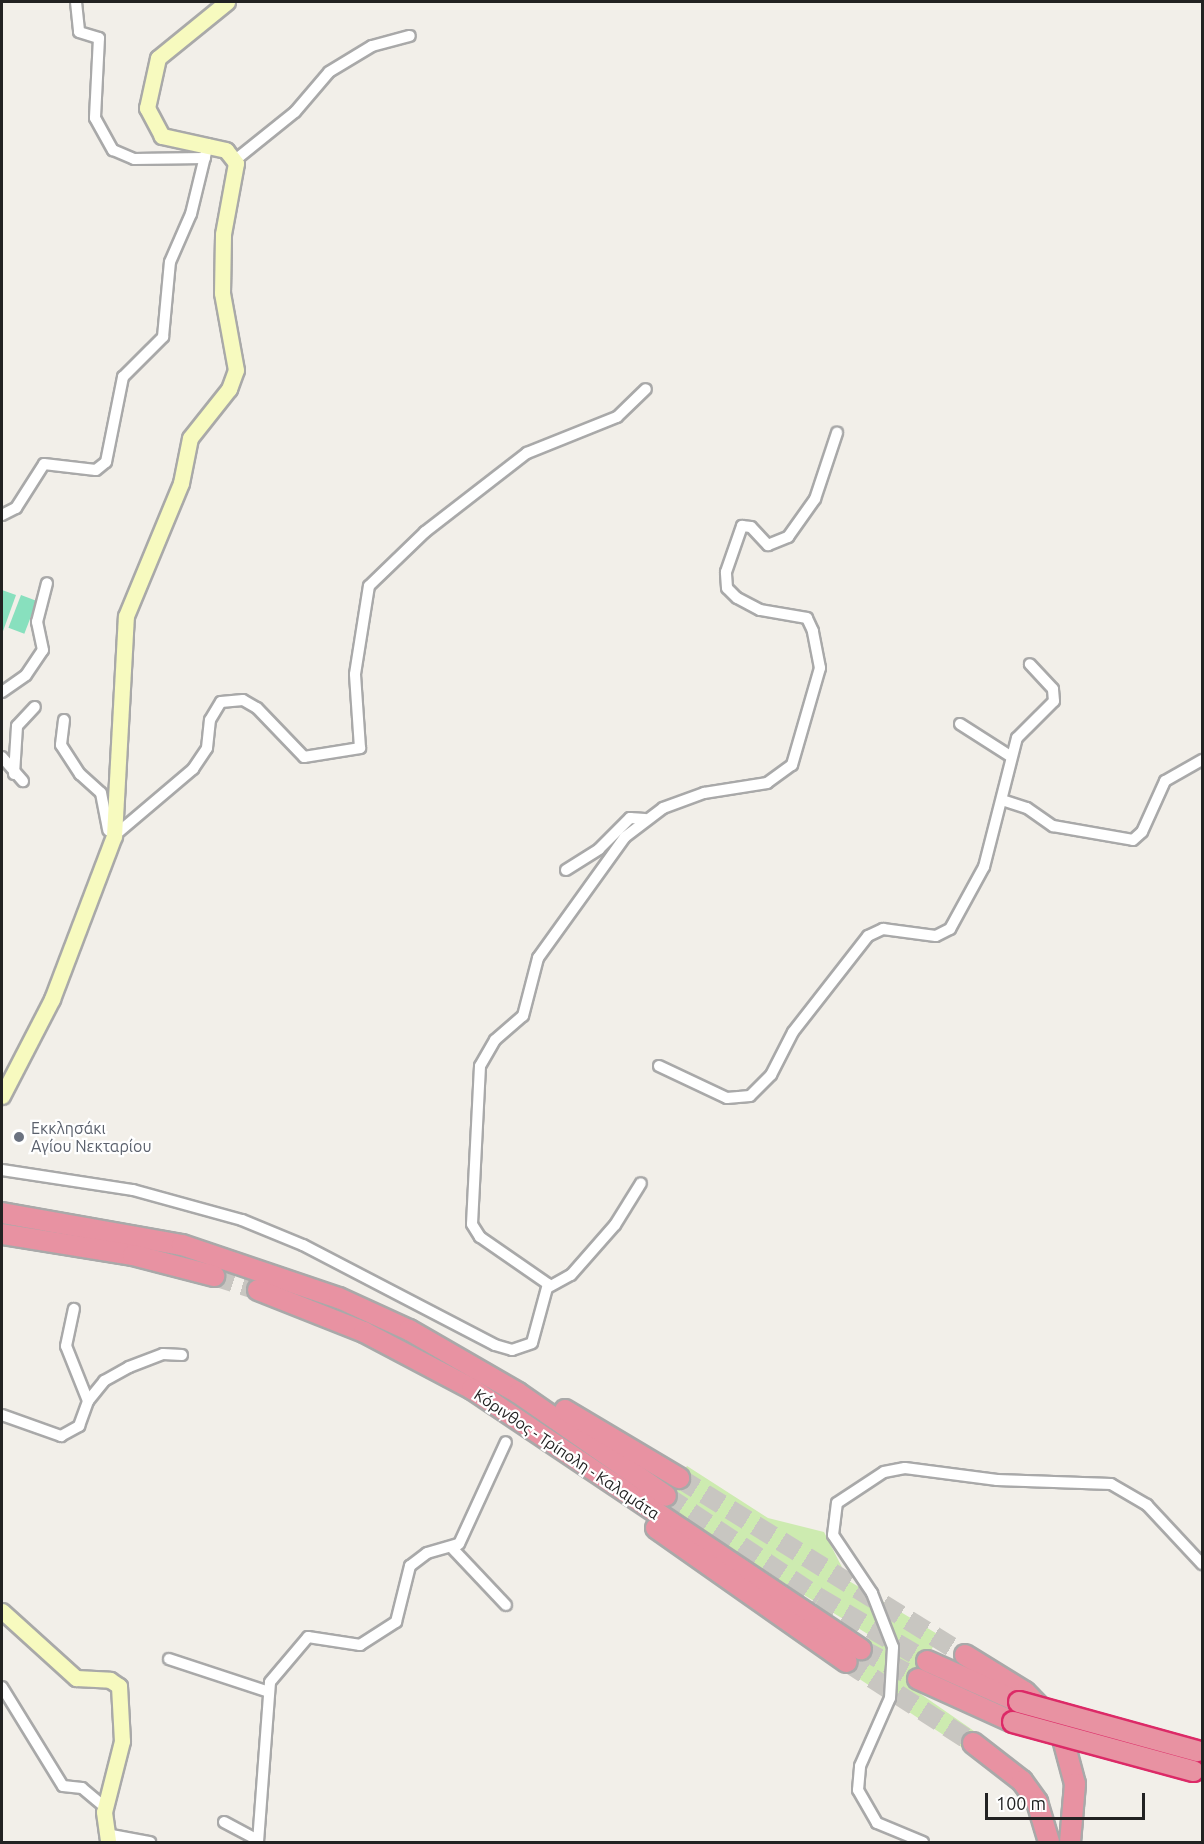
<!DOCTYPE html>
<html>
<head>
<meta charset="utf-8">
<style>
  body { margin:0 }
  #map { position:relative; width:1204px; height:1844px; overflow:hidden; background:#f2efe9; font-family:Ubuntu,sans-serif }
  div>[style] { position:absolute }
  .grass>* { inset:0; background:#cdebb0 }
  .pitch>* { inset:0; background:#88e0be; transform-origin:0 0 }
  .highway-tunnel>* { height:20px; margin-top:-10px; transform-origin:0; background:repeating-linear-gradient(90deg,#c8c6c1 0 20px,transparent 0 30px) }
  .roads { filter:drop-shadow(2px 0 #a9a9a9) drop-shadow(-2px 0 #a9a9a9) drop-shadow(0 2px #a9a9a9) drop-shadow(0 -2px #a9a9a9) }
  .street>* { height:10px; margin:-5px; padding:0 5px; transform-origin:5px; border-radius:5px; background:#fff }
  .secondary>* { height:15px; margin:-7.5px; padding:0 7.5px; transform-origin:7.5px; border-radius:7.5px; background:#f7fabf }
  .highway>* { height:20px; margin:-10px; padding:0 10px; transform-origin:10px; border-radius:10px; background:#e892a2 }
  .bridges { filter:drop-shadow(2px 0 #dc2a67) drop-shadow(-2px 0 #dc2a67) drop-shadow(0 2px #dc2a67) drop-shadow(0 -2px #dc2a67) }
  .highway-bridge>* { height:20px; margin:-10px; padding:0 10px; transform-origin:10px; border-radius:10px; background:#e892a2 }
  .dots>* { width:16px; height:16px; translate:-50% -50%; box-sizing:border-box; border:3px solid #fff; border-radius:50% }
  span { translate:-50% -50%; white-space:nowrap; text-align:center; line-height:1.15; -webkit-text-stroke:4.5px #fff; paint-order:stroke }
  .worship-label { font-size:16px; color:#5b616d }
  .left { translate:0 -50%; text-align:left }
  .street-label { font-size:16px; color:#222 }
  .frame { position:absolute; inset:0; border:3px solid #222; pointer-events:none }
  .scale { position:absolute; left:985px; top:1793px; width:160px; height:27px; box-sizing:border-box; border:3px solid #222; border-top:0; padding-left:8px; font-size:18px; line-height:21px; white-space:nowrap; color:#222; -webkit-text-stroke:4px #fff; paint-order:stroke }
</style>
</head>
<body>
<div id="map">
  <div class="grass">
    <i style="clip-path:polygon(259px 1276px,405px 1338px,477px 1377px,662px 1501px,687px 1466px,768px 1518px,824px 1532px,849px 1581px,939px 1635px,912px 1688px,974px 1731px,963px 1748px,846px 1670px,871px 1636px,659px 1506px,511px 1404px,258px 1282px)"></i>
  </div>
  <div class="pitch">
    <i style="clip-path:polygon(2px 590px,16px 595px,2px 634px)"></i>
    <i style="left:21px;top:595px;width:17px;height:35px;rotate:21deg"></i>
  </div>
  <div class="highway-tunnel">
    <i style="left:214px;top:1276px;width:46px;rotate:17.7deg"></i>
    <i style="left:679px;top:1478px;width:336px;rotate:31.8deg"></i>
    <i style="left:666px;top:1496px;width:184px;rotate:33.7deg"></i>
    <i style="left:819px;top:1598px;width:125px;rotate:30.3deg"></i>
    <i style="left:861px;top:1649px;width:64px;rotate:27.8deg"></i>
    <i style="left:847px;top:1662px;width:150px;rotate:32.7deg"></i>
  </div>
  <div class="roads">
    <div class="street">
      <i style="left:76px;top:2px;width:30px;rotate:84deg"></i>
      <i style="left:79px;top:32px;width:21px;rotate:17deg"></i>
      <i style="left:99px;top:38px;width:80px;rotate:92.9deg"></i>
      <i style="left:95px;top:118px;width:37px;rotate:61deg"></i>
      <i style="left:113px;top:150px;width:23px;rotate:23deg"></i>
      <i style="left:134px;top:159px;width:71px;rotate:-0.8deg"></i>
      <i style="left:234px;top:161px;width:78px;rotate:-38.8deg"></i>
      <i style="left:295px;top:112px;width:52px;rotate:-49.6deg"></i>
      <i style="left:329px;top:72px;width:50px;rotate:-31.2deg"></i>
      <i style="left:372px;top:46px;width:39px;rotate:-15deg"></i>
      <i style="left:2px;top:515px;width:16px;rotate:-27deg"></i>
      <i style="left:16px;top:508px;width:52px;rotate:-57.5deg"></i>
      <i style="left:44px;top:464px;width:52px;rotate:6.6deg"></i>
      <i style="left:96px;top:470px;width:13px;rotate:-39deg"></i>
      <i style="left:106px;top:462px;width:87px;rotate:-78.7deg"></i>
      <i style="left:123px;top:377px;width:57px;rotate:-45deg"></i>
      <i style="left:163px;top:337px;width:75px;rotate:-84.7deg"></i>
      <i style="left:170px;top:262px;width:52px;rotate:-66.4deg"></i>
      <i style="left:191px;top:214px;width:72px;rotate:-76.3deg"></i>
      <i style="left:2px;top:692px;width:29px;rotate:-35deg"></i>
      <i style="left:26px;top:675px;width:30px;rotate:-56deg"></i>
      <i style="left:43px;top:650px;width:29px;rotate:-102deg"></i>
      <i style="left:37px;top:622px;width:40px;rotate:-75.6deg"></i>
      <i style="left:64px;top:720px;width:25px;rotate:97deg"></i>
      <i style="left:61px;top:745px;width:35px;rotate:57deg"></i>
      <i style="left:80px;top:774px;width:28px;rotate:42deg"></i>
      <i style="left:101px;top:793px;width:38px;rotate:79deg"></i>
      <i style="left:960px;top:724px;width:59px;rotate:32.6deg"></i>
      <i style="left:2px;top:757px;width:32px;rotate:49deg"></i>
      <i style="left:14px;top:774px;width:48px;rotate:-86.4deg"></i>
      <i style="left:17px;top:726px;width:26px;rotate:-47deg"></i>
      <i style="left:1002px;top:800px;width:26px;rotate:18deg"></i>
      <i style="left:1027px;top:808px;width:32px;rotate:35deg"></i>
      <i style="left:1053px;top:826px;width:81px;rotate:9.9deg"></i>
      <i style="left:1133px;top:840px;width:12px;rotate:-42deg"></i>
      <i style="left:1142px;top:832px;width:56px;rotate:-65.7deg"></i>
      <i style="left:1165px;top:781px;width:43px;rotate:-29.6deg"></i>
      <i style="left:114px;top:836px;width:104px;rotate:-40.3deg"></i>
      <i style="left:193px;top:769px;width:25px;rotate:-56deg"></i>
      <i style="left:207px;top:748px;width:28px;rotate:-84deg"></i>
      <i style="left:210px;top:720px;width:21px;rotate:-59deg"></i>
      <i style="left:221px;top:702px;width:22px;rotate:-5deg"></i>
      <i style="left:243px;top:700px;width:16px;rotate:30deg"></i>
      <i style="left:257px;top:708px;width:68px;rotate:46.2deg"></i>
      <i style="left:304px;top:757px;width:57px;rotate:-9.1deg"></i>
      <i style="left:360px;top:748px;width:74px;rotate:-93.9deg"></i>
      <i style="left:355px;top:674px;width:89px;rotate:-81deg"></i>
      <i style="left:369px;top:586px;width:78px;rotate:-44deg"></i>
      <i style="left:425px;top:532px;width:129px;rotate:-37.8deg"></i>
      <i style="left:527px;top:453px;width:97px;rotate:-21.8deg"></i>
      <i style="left:617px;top:417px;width:40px;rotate:-44deg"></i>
      <i style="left:566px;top:870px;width:39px;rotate:-32deg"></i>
      <i style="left:599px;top:849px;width:44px;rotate:-45deg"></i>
      <i style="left:630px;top:818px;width:15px;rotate:4deg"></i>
      <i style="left:659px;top:1066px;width:75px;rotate:25.2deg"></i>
      <i style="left:727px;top:1098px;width:23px;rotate:-5deg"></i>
      <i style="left:750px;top:1096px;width:30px;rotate:-45deg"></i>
      <i style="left:771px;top:1075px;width:48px;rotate:-62.9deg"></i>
      <i style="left:793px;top:1032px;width:122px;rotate:-52deg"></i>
      <i style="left:868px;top:936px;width:17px;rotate:-25deg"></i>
      <i style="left:883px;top:929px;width:53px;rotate:7.5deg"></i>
      <i style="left:936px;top:936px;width:16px;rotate:-27deg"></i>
      <i style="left:950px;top:929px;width:71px;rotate:-61.3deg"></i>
      <i style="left:984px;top:867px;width:133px;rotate:-75.7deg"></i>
      <i style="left:1017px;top:738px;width:52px;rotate:-45deg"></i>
      <i style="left:1054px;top:701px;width:12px;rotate:-95deg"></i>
      <i style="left:1053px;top:689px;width:34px;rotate:-133deg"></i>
      <i style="left:2px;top:1170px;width:133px;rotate:8.7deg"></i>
      <i style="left:133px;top:1190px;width:113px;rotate:15.4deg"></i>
      <i style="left:242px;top:1220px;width:66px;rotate:22.3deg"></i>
      <i style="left:303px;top:1245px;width:216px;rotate:27.5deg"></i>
      <i style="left:495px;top:1345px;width:18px;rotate:16deg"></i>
      <i style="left:512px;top:1350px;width:21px;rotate:-19deg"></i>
      <i style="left:532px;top:1343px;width:61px;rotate:-74.8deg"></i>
      <i style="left:548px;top:1284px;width:83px;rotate:-145.3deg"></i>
      <i style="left:480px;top:1237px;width:15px;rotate:-122deg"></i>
      <i style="left:472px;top:1224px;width:158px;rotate:-87.1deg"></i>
      <i style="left:480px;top:1066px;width:30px;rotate:-60deg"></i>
      <i style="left:495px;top:1040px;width:37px;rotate:-41deg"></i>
      <i style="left:523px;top:1016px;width:60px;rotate:-75.5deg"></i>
      <i style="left:538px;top:958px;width:149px;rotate:-54.3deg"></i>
      <i style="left:625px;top:837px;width:48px;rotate:-37.3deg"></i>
      <i style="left:663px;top:808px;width:44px;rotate:-20.1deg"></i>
      <i style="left:704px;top:793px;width:64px;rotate:-9deg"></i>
      <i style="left:767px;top:783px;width:31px;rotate:-36deg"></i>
      <i style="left:792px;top:765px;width:101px;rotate:-73.9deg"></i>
      <i style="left:820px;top:668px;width:38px;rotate:-101deg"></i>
      <i style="left:813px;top:631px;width:14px;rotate:-115deg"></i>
      <i style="left:807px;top:618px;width:48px;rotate:-170.3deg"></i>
      <i style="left:760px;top:610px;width:26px;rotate:-152deg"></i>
      <i style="left:737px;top:598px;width:14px;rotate:-135deg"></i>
      <i style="left:727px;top:588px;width:16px;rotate:-94deg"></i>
      <i style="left:726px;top:572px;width:49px;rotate:-70.8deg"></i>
      <i style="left:742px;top:526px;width:9px;rotate:6deg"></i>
      <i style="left:751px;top:527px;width:25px;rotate:47deg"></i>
      <i style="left:768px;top:545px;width:22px;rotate:-22deg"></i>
      <i style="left:788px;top:537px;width:47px;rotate:-54.6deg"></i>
      <i style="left:815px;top:499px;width:70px;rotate:-71.6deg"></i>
      <i style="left:549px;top:1287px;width:25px;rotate:-29deg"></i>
      <i style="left:571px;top:1275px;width:67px;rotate:-48.7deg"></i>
      <i style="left:615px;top:1225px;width:49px;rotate:-58.2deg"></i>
      <i style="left:88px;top:1401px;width:26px;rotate:-51deg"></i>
      <i style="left:104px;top:1381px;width:29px;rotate:-29deg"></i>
      <i style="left:129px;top:1367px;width:36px;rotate:-21deg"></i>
      <i style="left:163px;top:1354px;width:19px;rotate:3deg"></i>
      <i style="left:2px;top:1415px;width:63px;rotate:19.6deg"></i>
      <i style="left:61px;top:1436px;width:21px;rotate:-29deg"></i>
      <i style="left:79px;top:1426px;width:27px;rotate:-70deg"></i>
      <i style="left:88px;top:1401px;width:59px;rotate:-111.8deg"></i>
      <i style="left:66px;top:1346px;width:38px;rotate:-78deg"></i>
      <i style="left:453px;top:1549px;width:77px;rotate:46.6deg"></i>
      <i style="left:169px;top:1659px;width:102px;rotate:18.3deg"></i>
      <i style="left:2px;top:1687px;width:116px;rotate:58.4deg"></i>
      <i style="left:63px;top:1786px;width:19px;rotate:6deg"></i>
      <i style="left:82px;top:1788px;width:30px;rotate:40deg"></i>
      <i style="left:224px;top:1822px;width:38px;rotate:28deg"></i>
      <i style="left:106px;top:1834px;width:45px;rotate:10.3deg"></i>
      <i style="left:258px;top:1842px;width:160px;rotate:-85.7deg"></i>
      <i style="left:270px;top:1682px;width:59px;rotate:-49.8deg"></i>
      <i style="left:308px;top:1637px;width:53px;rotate:8.7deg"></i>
      <i style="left:360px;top:1645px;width:43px;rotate:-32.6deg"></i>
      <i style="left:396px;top:1622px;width:58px;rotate:-76deg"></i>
      <i style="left:410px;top:1566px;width:21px;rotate:-37deg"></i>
      <i style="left:427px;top:1553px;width:33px;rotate:-16deg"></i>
      <i style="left:459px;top:1544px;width:112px;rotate:-65.3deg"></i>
      <i style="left:923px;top:1842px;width:50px;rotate:-157.6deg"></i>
      <i style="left:877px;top:1823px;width:38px;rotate:-120deg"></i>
      <i style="left:858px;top:1790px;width:24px;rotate:-85deg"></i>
      <i style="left:860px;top:1766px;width:74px;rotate:-66.2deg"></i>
      <i style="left:890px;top:1698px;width:51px;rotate:-86.6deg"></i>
      <i style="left:893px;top:1647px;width:58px;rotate:-111.3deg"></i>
      <i style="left:872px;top:1593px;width:70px;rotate:-123.9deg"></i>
      <i style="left:833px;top:1535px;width:32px;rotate:-83deg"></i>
      <i style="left:837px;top:1503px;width:56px;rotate:-33.4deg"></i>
      <i style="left:884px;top:1472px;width:21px;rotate:-11deg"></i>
      <i style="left:905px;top:1468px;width:93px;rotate:7.4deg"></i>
      <i style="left:997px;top:1480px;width:114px;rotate:2deg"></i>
      <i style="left:1111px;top:1484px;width:42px;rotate:30.3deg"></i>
      <i style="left:1147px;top:1505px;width:81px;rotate:47deg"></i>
    </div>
    <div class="secondary">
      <i style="left:2px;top:1096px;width:109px;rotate:-62.7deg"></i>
      <i style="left:52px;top:999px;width:174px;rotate:-69.2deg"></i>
      <i style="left:114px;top:836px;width:220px;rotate:-86.9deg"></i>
      <i style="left:126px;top:616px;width:144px;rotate:-67.5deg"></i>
      <i style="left:181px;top:483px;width:46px;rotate:-78.7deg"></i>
      <i style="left:190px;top:438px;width:63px;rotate:-51.5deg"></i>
      <i style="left:229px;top:389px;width:20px;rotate:-70deg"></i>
      <i style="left:236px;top:370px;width:78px;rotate:-100.3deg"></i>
      <i style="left:222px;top:293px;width:59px;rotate:-89deg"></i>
      <i style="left:223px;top:234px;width:72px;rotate:-79.6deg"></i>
      <i style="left:236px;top:163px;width:16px;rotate:-128deg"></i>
      <i style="left:226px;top:150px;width:66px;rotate:-167.7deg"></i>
      <i style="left:162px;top:136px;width:32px;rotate:-118deg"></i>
      <i style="left:147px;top:108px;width:51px;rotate:-77.6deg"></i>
      <i style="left:158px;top:58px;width:89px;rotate:-39.1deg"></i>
      <i style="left:2px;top:1611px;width:100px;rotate:42.2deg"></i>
      <i style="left:76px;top:1678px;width:34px;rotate:3deg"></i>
      <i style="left:110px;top:1680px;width:11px;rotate:34deg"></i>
      <i style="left:119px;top:1686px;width:55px;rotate:86.9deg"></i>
      <i style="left:122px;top:1741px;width:73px;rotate:104.2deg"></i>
      <i style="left:104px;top:1812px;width:30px;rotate:82deg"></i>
    </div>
    <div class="highway">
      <i style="left:2px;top:1213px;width:183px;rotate:10.1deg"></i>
      <i style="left:182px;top:1245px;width:166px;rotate:18.7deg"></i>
      <i style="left:339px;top:1298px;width:77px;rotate:24.6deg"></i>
      <i style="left:409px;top:1330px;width:126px;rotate:30deg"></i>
      <i style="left:518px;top:1393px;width:180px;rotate:34.8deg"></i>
      <i style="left:2px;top:1234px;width:133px;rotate:9.1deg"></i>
      <i style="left:133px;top:1255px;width:84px;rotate:14.5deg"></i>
      <i style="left:258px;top:1290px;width:114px;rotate:21.6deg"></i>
      <i style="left:364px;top:1332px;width:122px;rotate:27.8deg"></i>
      <i style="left:472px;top:1389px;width:468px;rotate:33.8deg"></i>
      <i style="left:565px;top:1410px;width:133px;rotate:30.8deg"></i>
      <i style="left:656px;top:1528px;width:233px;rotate:35.1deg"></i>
      <i style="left:965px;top:1655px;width:70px;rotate:31.7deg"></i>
      <i style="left:1025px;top:1692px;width:50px;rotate:45.8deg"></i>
      <i style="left:1060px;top:1728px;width:58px;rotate:75deg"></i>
      <i style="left:1075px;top:1784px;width:58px;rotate:94.9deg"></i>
      <i style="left:927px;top:1661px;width:101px;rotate:24deg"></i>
      <i style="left:918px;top:1679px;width:104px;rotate:24.4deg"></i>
      <i style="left:973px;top:1743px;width:62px;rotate:37.8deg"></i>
      <i style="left:1022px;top:1781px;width:26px;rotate:54deg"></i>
      <i style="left:1037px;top:1802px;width:42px;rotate:73.3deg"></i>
    </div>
  </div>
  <div class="bridges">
    <div class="highway-bridge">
      <i style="left:1019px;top:1702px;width:185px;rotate:15.4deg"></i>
      <i style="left:1013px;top:1722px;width:187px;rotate:15.2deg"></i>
    </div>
  </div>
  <div class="dots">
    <i style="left:19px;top:1137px;background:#6b7280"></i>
  </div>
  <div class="worship-label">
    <span class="left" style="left:31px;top:1137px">Εκκλησάκι<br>Αγίου Νεκταρίου</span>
  </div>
  <div class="street-label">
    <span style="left:567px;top:1454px;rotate:34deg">Κόρινθος - Τρίπολη - Καλαμάτα</span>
  </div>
  <div class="frame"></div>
  <div class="scale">100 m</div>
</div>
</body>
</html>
